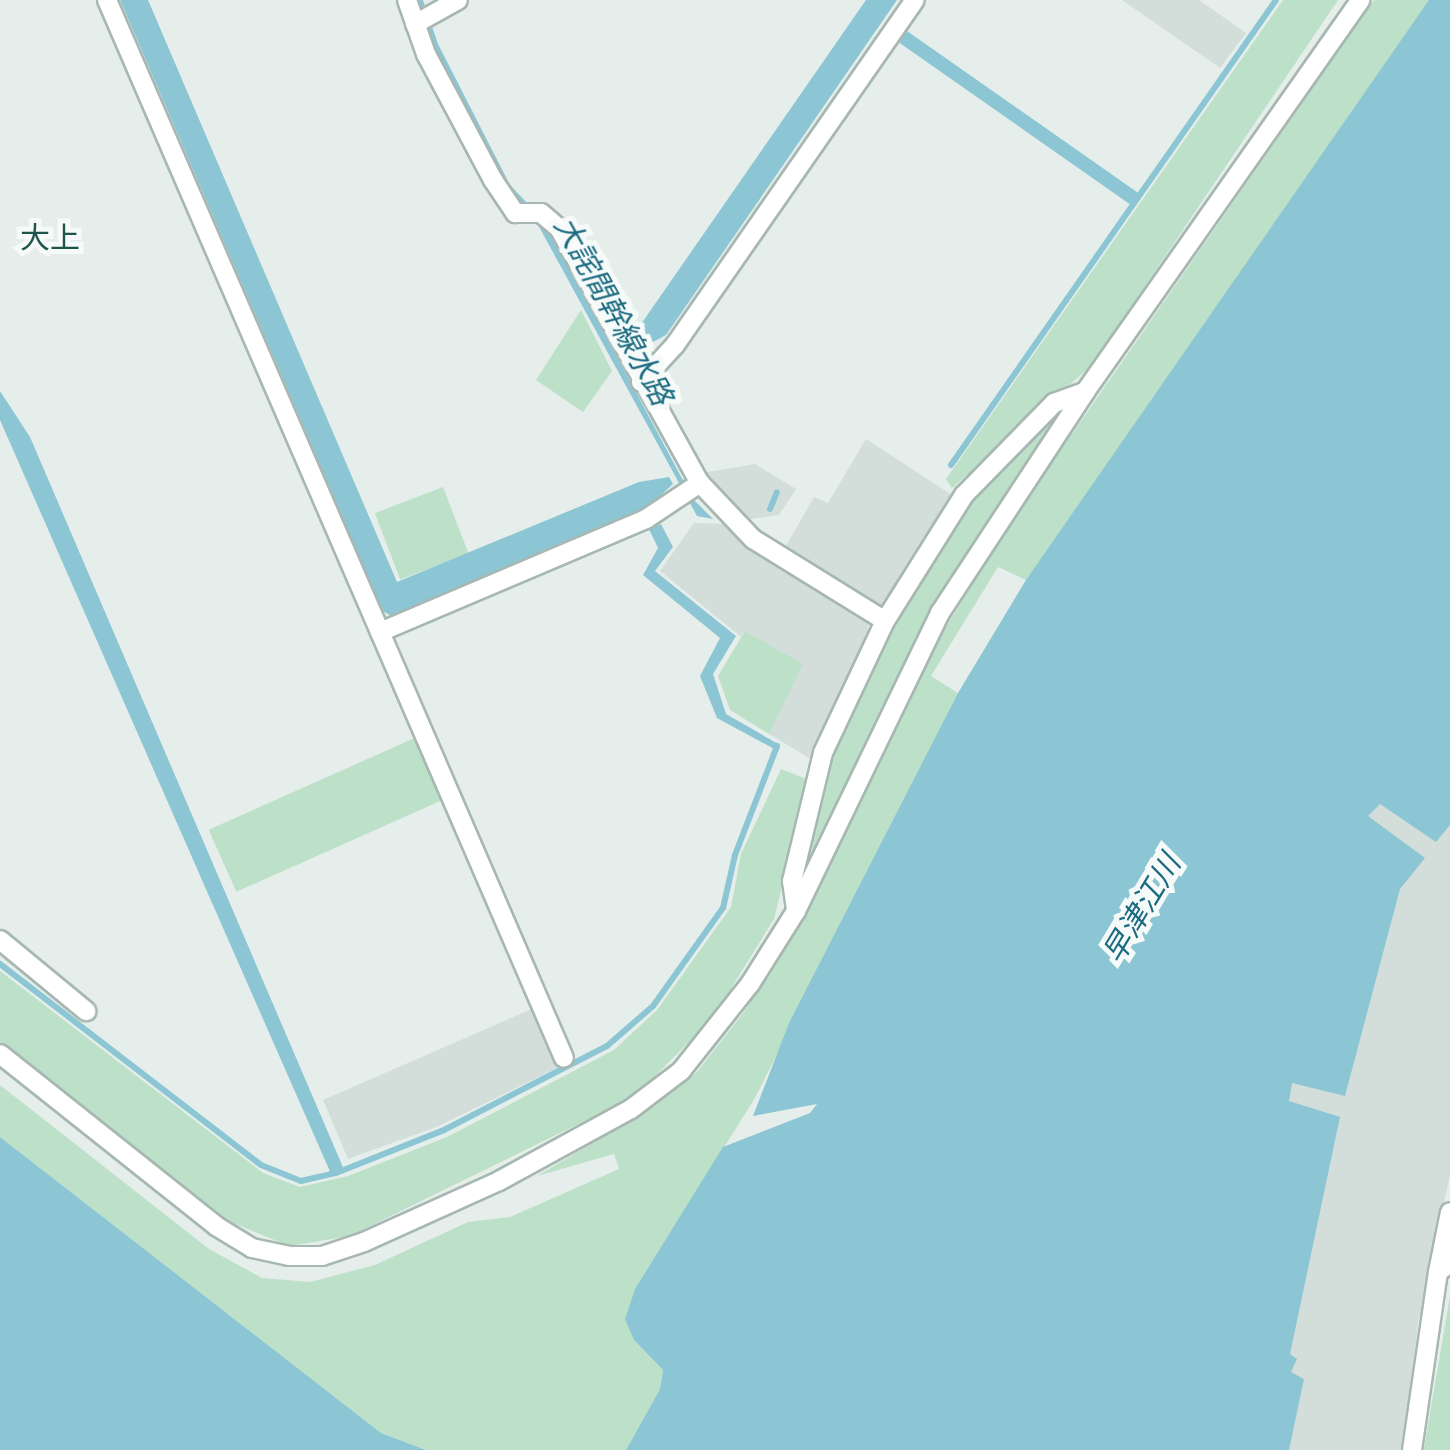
<!DOCTYPE html>
<html>
<head>
<meta charset="utf-8">
<style>
  body { margin:0 }
  #map { position:relative; width:1450px; height:1450px; overflow:hidden; background:#e5eeea; font-family:"Fira Sans Condensed","Noto Sans JP",sans-serif }
  div>[style] { position:absolute }
  .built>* { inset:0; background:#d3deda }
  .green>* { inset:0; background:#bde0c8; transform-origin:0 0 }
  .water>* { inset:0; background:#8cc6d4; transform-origin:0 0 }
  .stream>* { height:6px; margin:-3px; padding:0 3px; transform-origin:3px; border-radius:3px; background:#8cc6d4 }
  .roads { filter:drop-shadow(2px 0 #a7b7b2) drop-shadow(-2px 0 #a7b7b2) drop-shadow(0 2px #a7b7b2) drop-shadow(0 -2px #a7b7b2) }
  .minor>* { height:18px; margin:-9px; padding:0 9px; transform-origin:9px; border-radius:9px; background:#fff }
  span { translate:-50% -50%; white-space:nowrap; text-align:center; line-height:1.15; -webkit-text-stroke:10px #f6faf8; paint-order:stroke }
  .neighbourhood-label { font-size:30px; color:#1e544a }
  .water-label { font-size:30px; color:#1a6a80; font-style:italic }
</style>
</head>
<body>
<div id="map">
  <div class="built">
    <i style="clip-path:polygon(1122px 0,1199px 0,1246px 33px,1220px 68px)"></i>
    <i style="clip-path:polygon(866px 439px,952px 495px,879px 610px,783px 551px,814px 497px,828px 503px)"></i>
    <i style="clip-path:polygon(1450px 458px,1450px 1175px,1418px 1324px,1404px 1450px,975px 1450px)"></i>
    <i style="clip-path:polygon(755px 464px,796px 489px,779px 515px,744px 520px,707px 472px)"></i>
    <i style="clip-path:polygon(694px 523px,724px 524px,780px 567px,870px 618px,857px 676px,814px 761px,769px 734px,802px 664px,744px 631px,741px 637px,660px 571px)"></i>
    <i style="clip-path:polygon(534px 1008px,559px 1067px,439px 1126px,348px 1159px,323px 1100px)"></i>
  </div>
  <div class="green">
    <i style="clip-path:polygon(1283px 0,1338px 0,1091px 366px,952px 488px,946px 479px)"></i>
    <i style="clip-path:polygon(1374px 0,1446px 0,1026px 580px,998px 567px,931px 676px,958px 693px,755px 1098px,635px 1289px,626px 1319px,634px 1340px,663px 1370px,660px 1389px,626px 1450px,426px 1450px,381px 1433px,0 1137px,0 1085px,209px 1249px,262px 1278px,310px 1282px,375px 1265px,468px 1222px,510px 1217px,619px 1169px,614px 1154px,537px 1176px,647px 1111px,697px 1072px,744px 1012px,803px 914px,921px 668px,1010px 523px)"></i>
    <i style="clip-path:polygon(581px 310px,612px 371px,583px 412px,536px 380px)"></i>
    <i style="clip-path:polygon(1065px 408px,930px 611px,809px 864px,830px 749px,912px 596px,982px 487px)"></i>
    <i style="left:443px;top:487px;width:71px;height:73px;rotate:69deg"></i>
    <i style="clip-path:polygon(745px 631px,803px 664px,769px 734px,730px 710px,718px 676px)"></i>
    <i style="left:417px;top:737px;width:68px;height:228px;rotate:66deg"></i>
    <i style="clip-path:polygon(781px 769px,809px 780px,774px 919px,712px 1019px,635px 1096px,350px 1236px,289px 1246px,226px 1220px,0 1042px,0 971px,263px 1173px,300px 1187px,348px 1176px,447px 1137px,614px 1050px,657px 1010px,731px 907px,741px 854px)"></i>
    <i style="clip-path:polygon(1450px 1296px,1450px 1450px,1424px 1450px,1424px 1448px)"></i>
  </div>
  <div class="water">
    <i style="clip-path:polygon(120px 0,148px 0,397px 582px,639px 482px,669px 477px,673px 484px,647px 508px,391px 616px,383px 611px)"></i>
    <i style="clip-path:polygon(416px 0,423px 0,438px 44px,510px 185px,545px 222px,693px 499px,713px 519px,697px 516px,537px 223px,504px 185px,432px 46px)"></i>
    <i style="clip-path:polygon(866px 0,897px 0,666px 335px,640px 349px,639px 327px)"></i>
    <i style="clip-path:polygon(1429px 0,1450px 0,1450px 825px,1436px 842px,1380px 804px,1368px 816px,1425px 858px,1400px 889px,1345px 1096px,1292px 1083px,1289px 1101px,1340px 1117px,1290px 1354px,1297px 1359px,1291px 1372px,1304px 1379px,1289px 1450px,626px 1450px,660px 1389px,663px 1370px,634px 1340px,625px 1319px,635px 1289px,723px 1147px,810px 1113px,817px 1104px,753px 1116px,789px 1023px,958px 693px,1026px 580px)"></i>
    <i style="left:907px;top:31px;width:285px;height:14px;rotate:35deg"></i>
    <i style="clip-path:polygon(0 391px,30px 437px,345px 1172px,332px 1176px,0 420px)"></i>
    <i style="clip-path:polygon(661px 524px,673px 547px,655px 571px,736px 636px,713px 674px,726px 714px,780px 745px,778px 751px,717px 718px,700px 676px,720px 638px,643px 575px,658px 548px,649px 529px)"></i>
    <i style="clip-path:polygon(0 1137px,381px 1433px,426px 1450px,0 1450px)"></i>
  </div>
  <div class="stream">
    <i style="left:951px;top:465px;width:567px;rotate:-55.05deg"></i>
    <i style="left:770px;top:509px;width:18px;rotate:-68deg"></i>
    <i style="left:0;top:964px;width:329px;rotate:37.6deg"></i>
    <i style="left:261px;top:1165px;width:43px;rotate:21.8deg"></i>
    <i style="left:301px;top:1181px;width:36px;rotate:-13deg"></i>
    <i style="left:336px;top:1173px;width:116px;rotate:-21.7deg"></i>
    <i style="left:444px;top:1130px;width:183px;rotate:-27.3deg"></i>
    <i style="left:607px;top:1046px;width:61px;rotate:-41deg"></i>
    <i style="left:653px;top:1006px;width:120px;rotate:-54.5deg"></i>
    <i style="left:723px;top:908px;width:54px;rotate:-77.2deg"></i>
    <i style="left:735px;top:855px;width:117px;rotate:-68.9deg"></i>
  </div>
  <div class="roads">
    <div class="minor">
      <i style="left:107px;top:0;width:1152px;rotate:66.64deg"></i>
      <i style="left:407px;top:0;width:57px;rotate:70.6deg"></i>
      <i style="left:426px;top:54px;width:143px;rotate:62deg"></i>
      <i style="left:493px;top:180px;width:40px;rotate:56deg"></i>
      <i style="left:515px;top:213px;width:26px"></i>
      <i style="left:541px;top:213px;width:23px;rotate:40deg"></i>
      <i style="left:559px;top:228px;width:291px;rotate:61.1deg"></i>
      <i style="left:700px;top:483px;width:77px;rotate:46.6deg"></i>
      <i style="left:753px;top:539px;width:155px;rotate:31.8deg"></i>
      <i style="left:885px;top:621px;width:146px;rotate:115.2deg"></i>
      <i style="left:823px;top:753px;width:132px;rotate:103.6deg"></i>
      <i style="left:792px;top:881px;width:30px;rotate:82deg"></i>
      <i style="left:415px;top:24px;width:49px;rotate:-29.2deg"></i>
      <i style="left:641px;top:382px;width:50px;rotate:-47.4deg"></i>
      <i style="left:675px;top:345px;width:420px;rotate:-55.2deg"></i>
      <i style="left:885px;top:621px;width:149px;rotate:-57.9deg"></i>
      <i style="left:964px;top:495px;width:129px;rotate:-45.6deg"></i>
      <i style="left:1054px;top:403px;width:33px;rotate:-20deg"></i>
      <i style="left:380px;top:632px;width:289px;rotate:-23deg"></i>
      <i style="left:646px;top:519px;width:65px;rotate:-33.7deg"></i>
      <i style="left:0;top:940px;width:112px;rotate:39.5deg"></i>
      <i style="left:0;top:1054px;width:276px;rotate:38.5deg"></i>
      <i style="left:216px;top:1226px;width:42px;rotate:31.4deg"></i>
      <i style="left:252px;top:1248px;width:38px;rotate:12deg"></i>
      <i style="left:289px;top:1256px;width:33px"></i>
      <i style="left:322px;top:1256px;width:44px;rotate:-18.4deg"></i>
      <i style="left:364px;top:1242px;width:148px;rotate:-24.3deg"></i>
      <i style="left:499px;top:1181px;width:150px;rotate:-28.6deg"></i>
      <i style="left:631px;top:1109px;width:63px;rotate:-37.2deg"></i>
      <i style="left:681px;top:1071px;width:111px;rotate:-51.6deg"></i>
      <i style="left:750px;top:984px;width:86px;rotate:-57.8deg"></i>
      <i style="left:796px;top:911px;width:331px;rotate:-64.2deg"></i>
      <i style="left:940px;top:613px;width:264px;rotate:-56.7deg"></i>
      <i style="left:1085px;top:392px;width:479px;rotate:-54.9deg"></i>
      <i style="left:1438px;top:1272px;width:61px;rotate:-78.7deg"></i>
      <i style="left:1412px;top:1450px;width:180px;rotate:-81.7deg"></i>
      <i style="left:1438px;top:1272px;width:15px;rotate:-37deg"></i>
    </div>
  </div>
  <div class="neighbourhood-label">
    <span style="left:50px;top:238px">大上</span>
  </div>
  <div class="water-label">
    <span style="left:613px;top:311px;rotate:61deg">大詫間幹線水路</span>
    <span style="left:1142px;top:909px;rotate:-59deg">早津江川</span>
  </div>
</div>
</body>
</html>
